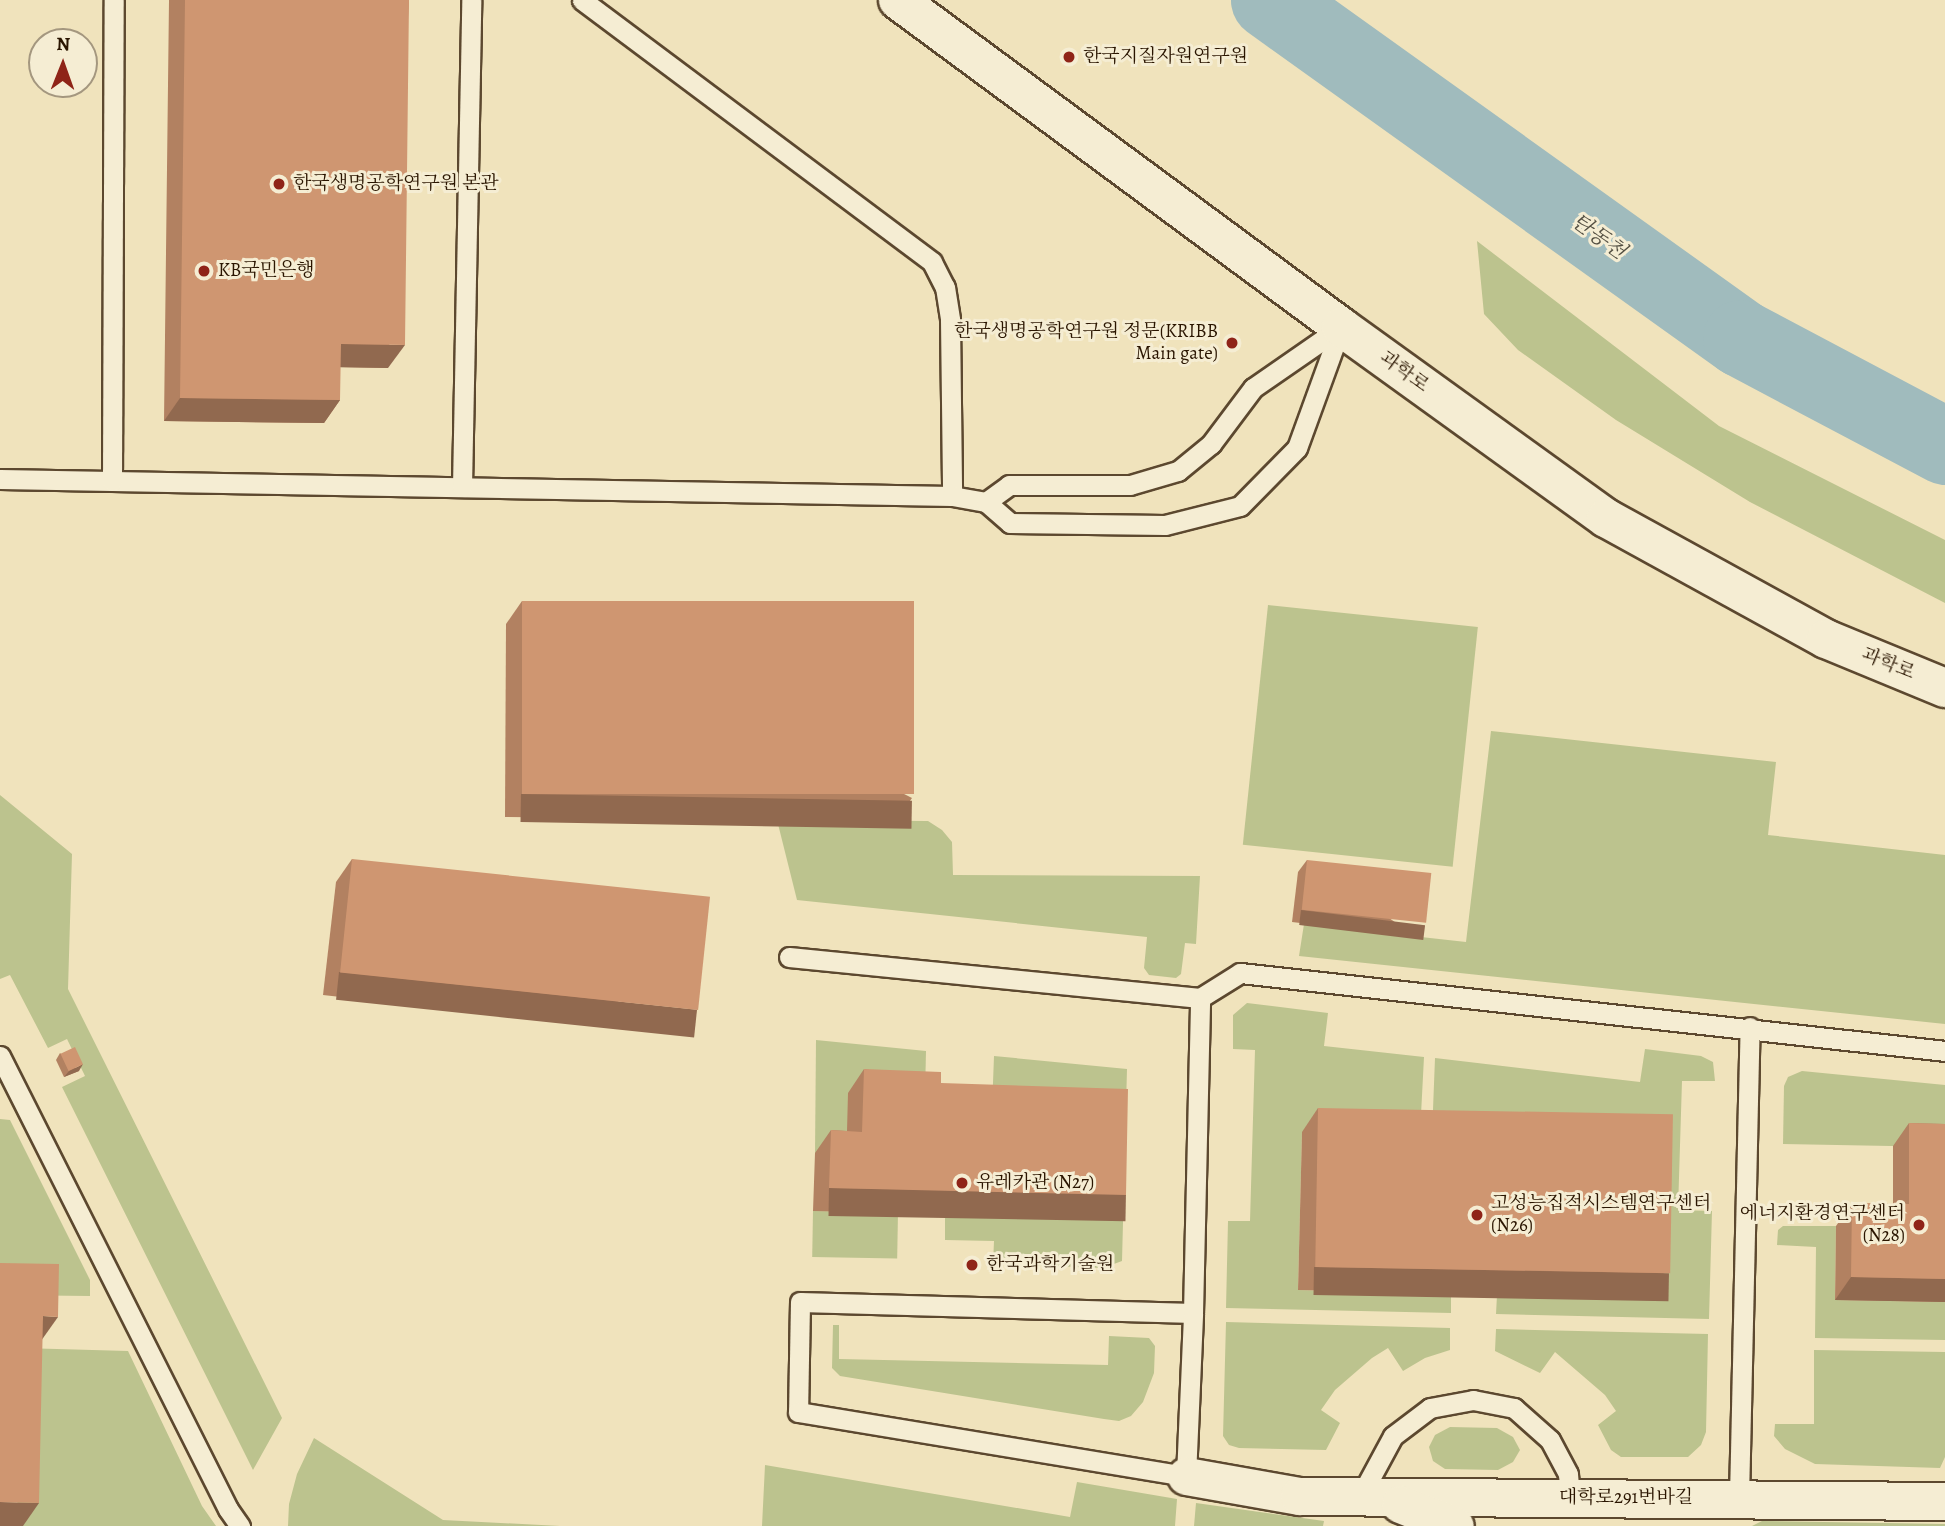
<!DOCTYPE html>
<html>
<head>
<meta charset="utf-8">
<style>
  body { margin:0 }
  #map { position:relative; width:1945px; height:1526px; overflow:hidden; background:#f0e3bc; font-family:Alegreya,"Noto Serif KR",serif }
  div>[style] { position:absolute }
  .green>* { inset:0; background:#bcc38e; transform-origin:0 0 }
  .river>* { height:77px; margin:-38.5px; padding:0 38.5px; transform-origin:38.5px; border-radius:38.5px; background:#a0bbbd }
  .roads { filter:drop-shadow(2px 0 #5c482f) drop-shadow(-2px 0 #5c482f) drop-shadow(0 2px #5c482f) drop-shadow(0 -2px #5c482f) }
  .lane>* { height:19px; margin:-9.5px; padding:0 9.5px; transform-origin:9.5px; border-radius:9.5px; background:#f5edd3 }
  .street>* { height:37px; margin:-18.5px; padding:0 18.5px; transform-origin:18.5px; border-radius:18.5px; background:#f5edd3 }
  .secondary>* { height:38px; margin:-19px; padding:0 19px; transform-origin:19px; border-radius:19px; background:#f5edd3 }
  .wall>* { inset:0; background:#b28161 }
  .shaded-wall>* { inset:0; background:#91694f; transform-origin:0 0 }
  .building>* { inset:0; background:#cf9671; transform-origin:0 0 }
  .dots>* { width:19px; height:19px; translate:-50% -50%; box-sizing:border-box; border:4px solid #f5edd3; border-radius:50% }
  span { translate:-50% -50%; white-space:nowrap; text-align:center; line-height:1.15; -webkit-text-stroke:6px #f5edd3; paint-order:stroke }
  .poi-label { font-size:19px; color:#2a1500 }
  .left { translate:0 -50%; text-align:left }
  .right { translate:-100% -50%; text-align:right }
  .street-label { font-size:19px; color:#2a1500 }
  .water-label { font-size:21px; color:#534f42; font-style:italic }
  .north { position:absolute; left:28px; top:28px; width:70px; height:70px; box-sizing:border-box; background:#f5edd3; border:2px solid #a4977f; border-radius:50%; rotate:1deg; font-size:19px; font-weight:700; line-height:28px; text-align:center; color:#2a1500 }
  .north::after { content:''; display:block; margin:auto; width:24px; height:32px; background:#8f2418; clip-path:polygon(50% 0,100% 100%,50% 72%,0 100%) }
</style>
</head>
<body>
<div id="map">
  <div class="green">
    <i style="clip-path:polygon(1477px 241px,1719px 426px,1945px 540px,1945px 603px,1750px 502px,1616px 420px,1518px 350px,1484px 314px)"></i>
    <i style="left:1268px;top:605px;width:211px;height:241px;rotate:6deg"></i>
    <i style="clip-path:polygon(1491px 731px,1776px 762px,1768px 835px,1945px 855px,1945px 1024px,1299px 956px,1304px 924px,1466px 942px)"></i>
    <i style="clip-path:polygon(0 795px,72px 854px,68px 989px,282px 1418px,253px 1470px,62px 1087px,85px 1076px,67px 1039px,48px 1048px,10px 975px,0 979px)"></i>
    <i style="clip-path:polygon(777px 820px,928px 821px,942px 830px,952px 842px,953px 875px,1200px 876px,1196px 944px,1185px 943px,1181px 974px,1176px 978px,1149px 975px,1144px 968px,1147px 937px,797px 900px)"></i>
    <i style="clip-path:polygon(1247px 1003px,1328px 1013px,1324px 1046px,1424px 1057px,1420px 1134px,1302px 1132px,1298px 1290px,1451px 1294px,1451px 1313px,1226px 1308px,1228px 1221px,1250px 1221px,1255px 1050px,1233px 1049px,1233px 1015px)"></i>
    <i style="clip-path:polygon(816px 1040px,926px 1051px,925px 1095px,846px 1155px,815px 1153px)"></i>
    <i style="clip-path:polygon(1645px 1049px,1701px 1056px,1713px 1062px,1715px 1081px,1682px 1081px,1678px 1210px,1712px 1211px,1709px 1319px,1496px 1314px,1497px 1295px,1432px 1135px,1435px 1058px,1640px 1082px)"></i>
    <i style="clip-path:polygon(994px 1056px,1127px 1069px,1122px 1261px,1103px 1268px,993px 1264px,994px 1241px,945px 1240px,945px 1215px,1110px 1218px,992px 1109px)"></i>
    <i style="clip-path:polygon(1802px 1071px,1945px 1085px,1945px 1147px,1783px 1144px,1784px 1086px,1788px 1077px)"></i>
    <i style="clip-path:polygon(0 1119px,10px 1120px,90px 1280px,90px 1296px,0 1295px)"></i>
    <i style="left:813px;top:1211px;width:85px;height:46px;rotate:1deg"></i>
    <i style="clip-path:polygon(1783px 1226px,1836px 1226px,1835px 1300px,1945px 1302px,1945px 1340px,1815px 1338px,1816px 1247px,1777px 1245px,1778px 1230px)"></i>
    <i style="clip-path:polygon(1226px 1322px,1450px 1328px,1450px 1350px,1425px 1358px,1403px 1371px,1388px 1348px,1372px 1358px,1335px 1390px,1321px 1410px,1340px 1423px,1326px 1450px,1239px 1448px,1229px 1445px,1223px 1436px)"></i>
    <i style="clip-path:polygon(833px 1325px,839px 1325px,839px 1359px,1108px 1365px,1109px 1336px,1149px 1338px,1155px 1346px,1154px 1373px,1143px 1402px,1131px 1416px,1119px 1421px,1104px 1419px,840px 1376px,832px 1368px)"></i>
    <i style="clip-path:polygon(1496px 1329px,1708px 1334px,1706px 1432px,1701px 1445px,1688px 1457px,1621px 1457px,1611px 1450px,1598px 1425px,1616px 1411px,1605px 1395px,1555px 1352px,1540px 1373px,1495px 1351px)"></i>
    <i style="clip-path:polygon(21px 1348px,128px 1351px,202px 1506px,216px 1526px,17px 1526px)"></i>
    <i style="clip-path:polygon(1814px 1350px,1945px 1352px,1945px 1457px,1940px 1468px,1815px 1464px,1785px 1449px,1774px 1436px,1775px 1424px,1814px 1424px)"></i>
    <i style="clip-path:polygon(1450px 1427px,1497px 1428px,1513px 1437px,1520px 1450px,1513px 1462px,1498px 1470px,1445px 1469px,1433px 1461px,1429px 1447px,1435px 1435px)"></i>
    <i style="clip-path:polygon(314px 1438px,443px 1520px,560px 1526px,288px 1526px,289px 1504px,297px 1474px)"></i>
    <i style="clip-path:polygon(765px 1465px,1070px 1517px,1077px 1482px,1177px 1499px,1175px 1526px,762px 1526px)"></i>
    <i style="clip-path:polygon(1196px 1503px,1324px 1521px,1323px 1526px,1194px 1526px)"></i>
    <i style="clip-path:polygon(1762px 1521px,1945px 1524px,1945px 1526px,1752px 1526px)"></i>
  </div>
  <div class="river">
    <i style="left:1269px;top:0;width:581px;rotate:35.61deg"></i>
    <i style="left:1741px;top:338px;width:231px;rotate:27.9deg"></i>
  </div>
  <div class="roads">
    <div class="lane">
      <i style="left:582px;top:0;width:437px;rotate:36.8deg"></i>
      <i style="left:932px;top:262px;width:28px;rotate:63deg"></i>
      <i style="left:945px;top:287px;width:33px;rotate:81deg"></i>
      <i style="left:950px;top:320px;width:176px;rotate:89.3deg"></i>
      <i style="left:0;top:479px;width:952px;rotate:1.02deg"></i>
      <i style="left:952px;top:496px;width:35px;rotate:10deg"></i>
      <i style="left:986px;top:502px;width:32px;rotate:41deg"></i>
      <i style="left:1010px;top:523px;width:155px;rotate:0.7deg"></i>
      <i style="left:1165px;top:525px;width:77px;rotate:-14.2deg"></i>
      <i style="left:1240px;top:506px;width:81px;rotate:-45.5deg"></i>
      <i style="left:1297px;top:448px;width:129px;rotate:-70deg"></i>
      <i style="left:112px;top:481px;width:481px;rotate:-89.8deg"></i>
      <i style="left:462px;top:487px;width:487px;rotate:-88.9deg"></i>
      <i style="left:986px;top:502px;width:29px;rotate:-36deg"></i>
      <i style="left:1009px;top:485px;width:121px"></i>
      <i style="left:1130px;top:485px;width:50px;rotate:-16.3deg"></i>
      <i style="left:1178px;top:471px;width:43px;rotate:-39.3deg"></i>
      <i style="left:1211px;top:444px;width:70px;rotate:-53.1deg"></i>
      <i style="left:1253px;top:388px;width:107px;rotate:-34.7deg"></i>
      <i style="left:789px;top:957px;width:413px;rotate:5.7deg"></i>
      <i style="left:1200px;top:998px;width:47px;rotate:-32deg"></i>
      <i style="left:1240px;top:973px;width:709px;rotate:6.31deg"></i>
      <i style="left:0;top:1056px;width:507px;rotate:63.28deg"></i>
      <i style="left:228px;top:1509px;width:21px;rotate:55deg"></i>
      <i style="left:1193px;top:1313px;width:393px;rotate:-178.4deg"></i>
      <i style="left:800px;top:1302px;width:110px;rotate:91deg"></i>
      <i style="left:798px;top:1412px;width:393px;rotate:9.4deg"></i>
      <i style="left:1186px;top:1476px;width:163px;rotate:-87.5deg"></i>
      <i style="left:1193px;top:1313px;width:315px;rotate:-88.7deg"></i>
      <i style="left:1360px;top:1497px;width:69px;rotate:-61.6deg"></i>
      <i style="left:1393px;top:1436px;width:46px;rotate:-37.1deg"></i>
      <i style="left:1430px;top:1408px;width:44px;rotate:-10.5deg"></i>
      <i style="left:1473px;top:1400px;width:42px;rotate:11deg"></i>
      <i style="left:1514px;top:1408px;width:48px;rotate:41.6deg"></i>
      <i style="left:1550px;top:1440px;width:38px;rotate:62deg"></i>
      <i style="left:1568px;top:1474px;width:24px;rotate:85deg"></i>
      <i style="left:1739px;top:1497px;width:470px;rotate:-88.7deg"></i>
    </div>
    <div class="street">
      <i style="left:1186px;top:1476px;width:115px;rotate:10deg"></i>
      <i style="left:1299px;top:1496px;width:646px;rotate:0.44deg"></i>
      <i style="left:1400px;top:1504px;width:59px;rotate:21.8deg"></i>
    </div>
    <div class="secondary">
      <i style="left:898px;top:0;width:551px;rotate:36.43deg"></i>
      <i style="left:1341px;top:327px;width:327px;rotate:35.8deg"></i>
      <i style="left:1606px;top:518px;width:251px;rotate:28.8deg"></i>
      <i style="left:1826px;top:639px;width:129px;rotate:22.4deg"></i>
    </div>
  </div>
  <div class="wall">
    <i style="clip-path:polygon(169px 0,409px 0,388px 368px,340px 367px,340px 400px,324px 423px,164px 421px)"></i>
    <i style="clip-path:polygon(522px 601px,912px 798px,896px 821px,505px 817px,506px 624px)"></i>
    <i style="clip-path:polygon(352px 859px,681px 1035px,323px 995px,336px 882px)"></i>
    <i style="clip-path:polygon(1307px 860px,1416px 937px,1292px 922px,1298px 872px)"></i>
    <i style="clip-path:polygon(60px 1053px,79px 1071px,64px 1077px,56px 1060px)"></i>
    <i style="clip-path:polygon(864px 1069px,941px 1083px,1126px 1195px,1110px 1219px,813px 1211px,815px 1153px,831px 1130px,847px 1131px,848px 1093px)"></i>
    <i style="clip-path:polygon(1318px 1108px,1669px 1276px,1653px 1299px,1298px 1290px,1302px 1132px)"></i>
    <i style="clip-path:polygon(1909px 1123px,1945px 1124px,1945px 1302px,1835px 1300px,1836px 1226px,1852px 1203px,1893px 1204px,1893px 1146px)"></i>
  </div>
  <div class="shaded-wall">
    <i style="clip-path:polygon(341px 344px,405px 345px,388px 368px,325px 367px)"></i>
    <i style="clip-path:polygon(180px 398px,340px 400px,324px 423px,164px 421px)"></i>
    <i style="left:521px;top:794px;width:391px;height:28px;rotate:1deg"></i>
    <i style="left:1301px;top:910px;width:125px;height:15px;rotate:7deg"></i>
    <i style="left:339px;top:972px;width:360px;height:28px;rotate:6deg"></i>
    <i style="clip-path:polygon(83px 1064px,79px 1071px,64px 1077px,69px 1071px)"></i>
    <i style="left:829px;top:1188px;width:297px;height:28px;rotate:1deg"></i>
    <i style="left:1314px;top:1267px;width:355px;height:28px;rotate:1deg"></i>
    <i style="clip-path:polygon(1851px 1277px,1945px 1279px,1945px 1302px,1835px 1300px)"></i>
    <i style="clip-path:polygon(43px 1316px,58px 1317px,36px 1348px)"></i>
    <i style="clip-path:polygon(0 1502px,39px 1503px,23px 1526px,0 1526px)"></i>
  </div>
  <div class="building">
    <i style="clip-path:polygon(185px 0,409px 0,405px 345px,341px 344px,340px 400px,180px 398px)"></i>
    <i style="left:522px;top:601px;width:392px;height:193px"></i>
    <i style="left:352px;top:859px;width:360px;height:114px;rotate:6deg"></i>
    <i style="left:1307px;top:860px;width:125px;height:50px;rotate:6deg"></i>
    <i style="left:75px;top:1047px;width:19px;height:16px;rotate:65deg"></i>
    <i style="clip-path:polygon(864px 1069px,941px 1072px,941px 1083px,1128px 1089px,1126px 1195px,829px 1188px,831px 1130px,862px 1132px)"></i>
    <i style="left:1318px;top:1108px;width:355px;height:159px;rotate:1deg"></i>
    <i style="clip-path:polygon(1909px 1123px,1945px 1124px,1945px 1279px,1851px 1277px,1852px 1203px,1909px 1204px)"></i>
    <i style="clip-path:polygon(0 1263px,59px 1264px,58px 1317px,43px 1316px,39px 1503px,0 1502px)"></i>
  </div>
  <div class="dots">
    <i style="left:1069px;top:57px;background:#8f2418"></i>
    <i style="left:279px;top:184px;background:#8f2418"></i>
    <i style="left:204px;top:271px;background:#8f2418"></i>
    <i style="left:1232px;top:343px;background:#8f2418"></i>
    <i style="left:962px;top:1183px;background:#8f2418"></i>
    <i style="left:1477px;top:1215px;background:#8f2418"></i>
    <i style="left:1919px;top:1225px;background:#8f2418"></i>
    <i style="left:972px;top:1265px;background:#8f2418"></i>
  </div>
  <div class="poi-label">
    <span class="left" style="left:1083px;top:57px">한국지질자원연구원</span>
    <span class="left" style="left:293px;top:184px">한국생명공학연구원 본관</span>
    <span class="left" style="left:218px;top:271px">KB국민은행</span>
    <span class="right" style="left:1218px;top:343px">한국생명공학연구원 정문(KRIBB<br>Main gate)</span>
    <span class="left" style="left:976px;top:1183px">유레카관 (N27)</span>
    <span class="left" style="left:1491px;top:1215px">고성능집적시스템연구센터<br>(N26)</span>
    <span class="right" style="left:1905px;top:1225px">에너지환경연구센터<br>(N28)</span>
    <span class="left" style="left:986px;top:1265px">한국과학기술원</span>
  </div>
  <div class="street-label">
    <span style="left:1404px;top:372px;rotate:36deg">과학로</span>
    <span style="left:1888px;top:664px;rotate:22deg">과학로</span>
    <span style="left:1626px;top:1498px">대학로291번바길</span>
  </div>
  <div class="water-label">
    <span style="left:1599px;top:236px;rotate:36deg">탄동천</span>
  </div>
  <div class="north">N</div>
</div>
</body>
</html>
